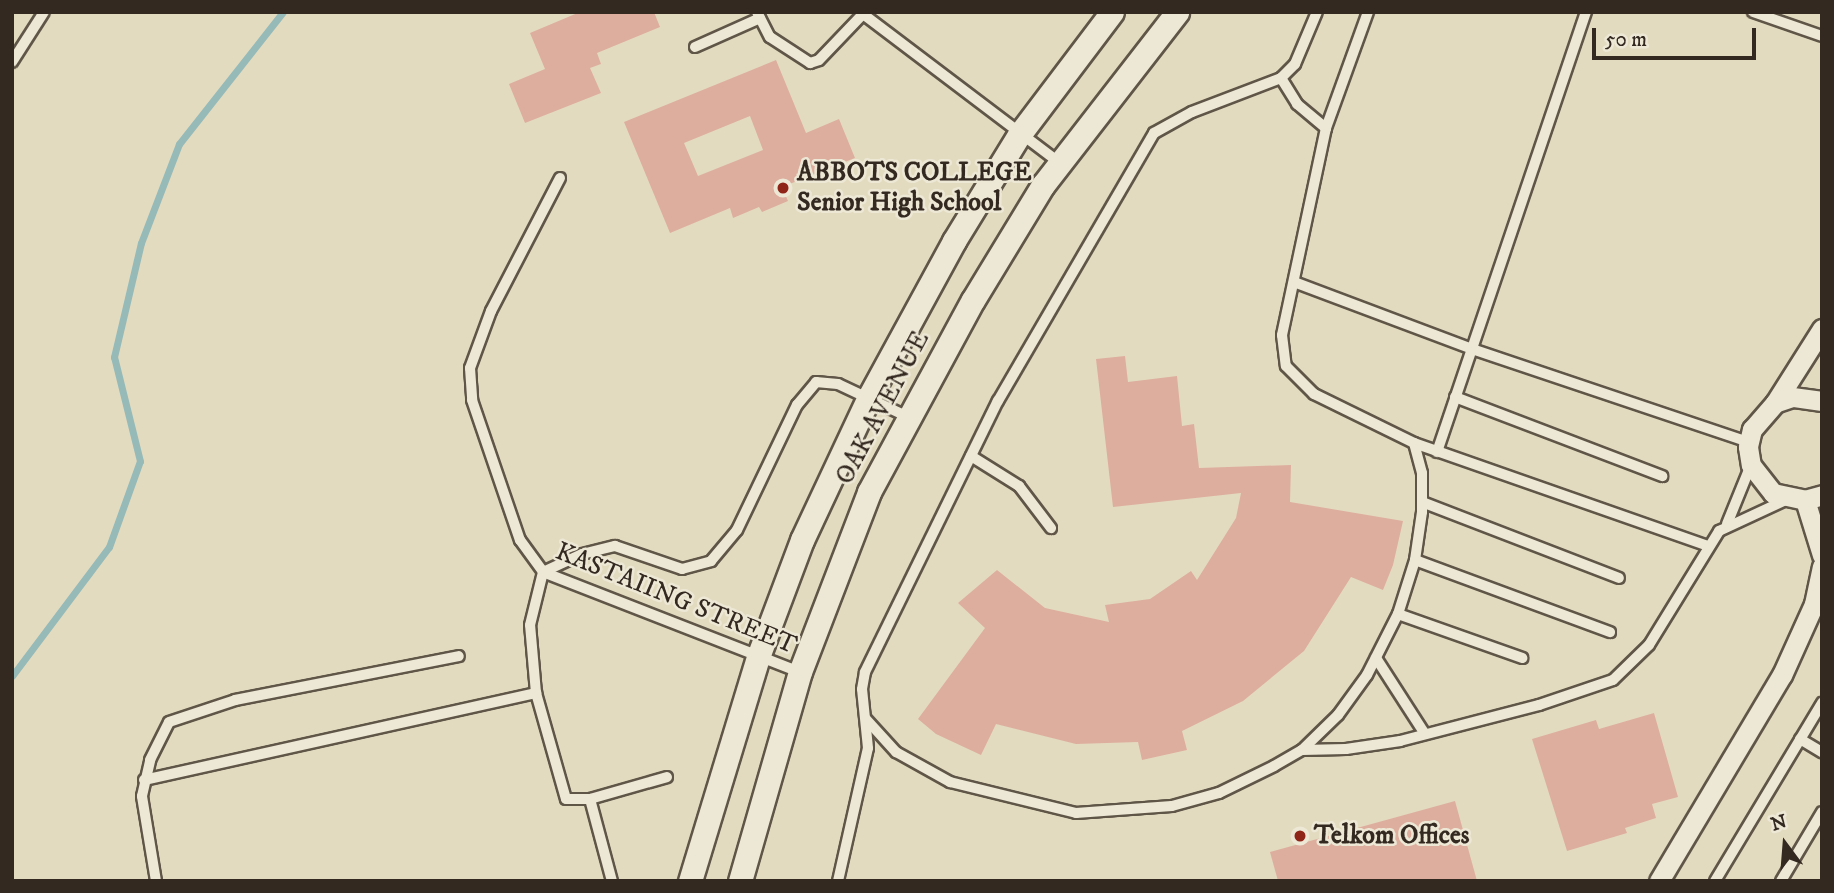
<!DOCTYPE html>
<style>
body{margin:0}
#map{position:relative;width:1834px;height:893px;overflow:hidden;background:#e3dbc0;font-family:"IM FELL DW Pica",serif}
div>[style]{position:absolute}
.stream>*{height:7px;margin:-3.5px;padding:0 3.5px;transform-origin:3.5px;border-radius:3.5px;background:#96bab8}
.building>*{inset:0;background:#ddae9e}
.roads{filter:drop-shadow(2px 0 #605648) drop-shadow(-2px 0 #605648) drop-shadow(0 2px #605648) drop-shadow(0 -2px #605648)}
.service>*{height:10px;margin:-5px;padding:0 5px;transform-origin:5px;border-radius:5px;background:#ede8d6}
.minor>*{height:19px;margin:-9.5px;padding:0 9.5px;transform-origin:9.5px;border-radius:9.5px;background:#ede8d6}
.tertiary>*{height:23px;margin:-11.5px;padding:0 11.5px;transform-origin:11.5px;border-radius:11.5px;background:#ede8d6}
.dots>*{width:19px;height:19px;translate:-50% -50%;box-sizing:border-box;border:4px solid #ede8d6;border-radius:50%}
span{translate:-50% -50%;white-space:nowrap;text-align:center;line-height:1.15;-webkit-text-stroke:5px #ede8d6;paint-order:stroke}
.poi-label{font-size:26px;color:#342920;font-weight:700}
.left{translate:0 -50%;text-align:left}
.street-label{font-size:26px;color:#342920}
.frame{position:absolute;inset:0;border:14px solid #342920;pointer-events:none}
.north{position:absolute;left:1750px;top:809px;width:70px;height:70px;-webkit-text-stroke:5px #ede8d6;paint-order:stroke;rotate:344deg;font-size:19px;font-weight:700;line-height:28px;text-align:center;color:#342920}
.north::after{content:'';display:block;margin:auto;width:24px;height:32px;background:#342920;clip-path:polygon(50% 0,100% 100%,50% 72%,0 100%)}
.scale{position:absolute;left:1592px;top:28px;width:164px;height:32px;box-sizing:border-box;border:4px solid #342920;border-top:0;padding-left:9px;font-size:21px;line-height:24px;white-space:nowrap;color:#342920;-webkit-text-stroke:5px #ede8d6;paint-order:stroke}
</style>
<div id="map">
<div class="stream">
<div style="left:12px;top:676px;width:161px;rotate:-53.1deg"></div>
<div style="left:109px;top:547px;width:91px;rotate:-70.2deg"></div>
<div style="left:140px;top:461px;width:107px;rotate:-104deg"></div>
<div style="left:114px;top:357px;width:117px;rotate:-76.7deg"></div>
<div style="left:141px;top:243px;width:106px;rotate:-69deg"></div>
<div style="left:179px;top:144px;width:168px;rotate:-51.8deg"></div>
</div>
<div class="building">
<div style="clip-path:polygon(580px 12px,654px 12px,660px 27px,597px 53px,601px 64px,590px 68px,601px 93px,525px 123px,509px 84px,545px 69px,530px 33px)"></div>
<div style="clip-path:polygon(evenodd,776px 60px,806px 133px,839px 119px,855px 158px,782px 187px,788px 201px,762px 212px,759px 207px,733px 218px,730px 208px,670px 233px,624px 122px,776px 60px,750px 116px,763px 150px,698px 176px,684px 143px,750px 116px)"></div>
<div style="clip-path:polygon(1125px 356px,1128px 382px,1177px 376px,1182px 426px,1194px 424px,1199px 468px,1291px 465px,1290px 502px,1403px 521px,1393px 565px,1383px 590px,1351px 577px,1304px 651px,1243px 701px,1182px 731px,1187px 750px,1142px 760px,1138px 742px,1076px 744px,996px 724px,981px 755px,936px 734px,918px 719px,985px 628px,958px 603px,997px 570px,1045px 608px,1109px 622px,1105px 605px,1150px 599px,1191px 571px,1197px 580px,1236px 518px,1241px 493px,1113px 507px,1096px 359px)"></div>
<div style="clip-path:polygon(1654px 713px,1678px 797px,1652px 804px,1656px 818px,1625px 828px,1627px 833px,1567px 851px,1532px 739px,1596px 720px,1599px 729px)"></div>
<div style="clip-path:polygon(1455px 801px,1477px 881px,1278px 881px,1270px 852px)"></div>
</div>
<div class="roads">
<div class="service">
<div style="left:757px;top:12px;width:28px;rotate:63deg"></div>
<div style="left:770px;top:37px;width:48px;rotate:33deg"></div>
<div style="left:810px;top:63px;width:9px;rotate:-18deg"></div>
<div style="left:819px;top:60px;width:64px;rotate:-46.3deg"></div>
<div style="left:863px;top:14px;width:246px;rotate:37.1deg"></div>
<div style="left:1368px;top:12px;width:123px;rotate:109.9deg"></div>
<div style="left:1326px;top:128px;width:212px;rotate:102deg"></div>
<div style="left:1282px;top:335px;width:31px;rotate:83deg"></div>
<div style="left:1286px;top:366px;width:40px;rotate:45deg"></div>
<div style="left:1314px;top:394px;width:111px;rotate:26.1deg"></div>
<div style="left:1414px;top:443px;width:309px;rotate:19.3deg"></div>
<div style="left:1753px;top:12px;width:73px;rotate:19.2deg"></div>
<div style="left:695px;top:47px;width:71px;rotate:-24deg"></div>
<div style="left:12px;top:62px;width:59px;rotate:-57.4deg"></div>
<div style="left:1281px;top:78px;width:31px;rotate:58deg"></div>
<div style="left:1297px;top:104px;width:38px;rotate:40deg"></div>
<div style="left:560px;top:178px;width:150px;rotate:117.4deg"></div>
<div style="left:491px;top:311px;width:61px;rotate:110.2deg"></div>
<div style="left:470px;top:368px;width:32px;rotate:86deg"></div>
<div style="left:472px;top:400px;width:148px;rotate:71.1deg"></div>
<div style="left:520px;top:540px;width:39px;rotate:54deg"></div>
<div style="left:543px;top:572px;width:276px;rotate:21.3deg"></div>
<div style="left:1294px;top:282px;width:190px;rotate:20.6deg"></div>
<div style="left:1472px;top:349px;width:292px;rotate:18.6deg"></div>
<div style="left:1455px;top:397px;width:222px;rotate:20.9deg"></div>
<div style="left:1437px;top:452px;width:465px;rotate:-71.3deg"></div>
<div style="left:971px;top:456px;width:57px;rotate:32deg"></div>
<div style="left:1019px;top:486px;width:53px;rotate:52.7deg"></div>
<div style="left:1422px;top:502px;width:211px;rotate:21.1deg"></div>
<div style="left:1727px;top:524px;width:64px;rotate:-67.9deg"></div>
<div style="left:1415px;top:560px;width:208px;rotate:20.3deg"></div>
<div style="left:1398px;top:614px;width:132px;rotate:19.5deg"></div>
<div style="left:1376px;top:658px;width:90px;rotate:57.2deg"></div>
<div style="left:536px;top:693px;width:68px;rotate:-95deg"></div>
<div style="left:530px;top:625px;width:55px;rotate:-76.2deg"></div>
<div style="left:543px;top:572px;width:43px;rotate:-24.8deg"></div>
<div style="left:582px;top:554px;width:34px;rotate:-14deg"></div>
<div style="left:615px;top:546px;width:71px;rotate:18.9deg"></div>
<div style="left:682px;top:569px;width:30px;rotate:-15deg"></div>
<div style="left:711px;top:561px;width:40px;rotate:-50deg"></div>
<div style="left:737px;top:530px;width:139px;rotate:-64.4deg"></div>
<div style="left:797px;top:405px;width:30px;rotate:-50deg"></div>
<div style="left:816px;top:382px;width:22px;rotate:5deg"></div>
<div style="left:838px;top:384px;width:77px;rotate:25.2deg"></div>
<div style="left:866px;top:719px;width:45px;rotate:47.7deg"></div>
<div style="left:896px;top:752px;width:62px;rotate:29.1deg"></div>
<div style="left:950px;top:782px;width:130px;rotate:13.8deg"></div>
<div style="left:1076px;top:813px;width:96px;rotate:-4.2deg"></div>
<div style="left:1172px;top:806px;width:49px;rotate:-15.5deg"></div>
<div style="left:1219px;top:793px;width:61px;rotate:-26.1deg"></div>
<div style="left:1274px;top:766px;width:32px;rotate:-30deg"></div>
<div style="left:1302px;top:750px;width:50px;rotate:-44.2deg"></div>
<div style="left:1338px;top:715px;width:49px;rotate:-54.1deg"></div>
<div style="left:1367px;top:675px;width:68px;rotate:-63.1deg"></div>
<div style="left:1398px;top:614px;width:57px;rotate:-72.5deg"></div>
<div style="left:1415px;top:560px;width:49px;rotate:-81.7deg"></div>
<div style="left:1422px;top:512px;width:39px;rotate:-90deg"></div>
<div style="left:1422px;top:473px;width:31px;rotate:-105deg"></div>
<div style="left:1800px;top:739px;width:26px;rotate:31deg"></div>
<div style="left:1302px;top:750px;width:44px;rotate:-1.3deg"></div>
<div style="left:1346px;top:749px;width:55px;rotate:-8.4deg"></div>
<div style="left:1400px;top:741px;width:144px;rotate:-14.5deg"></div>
<div style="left:1539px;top:705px;width:78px;rotate:-18.7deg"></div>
<div style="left:1613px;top:680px;width:50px;rotate:-44.2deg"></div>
<div style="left:1649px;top:645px;width:134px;rotate:-58.4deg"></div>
<div style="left:1719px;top:531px;width:76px;rotate:-24.9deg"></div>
<div style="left:144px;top:780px;width:402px;rotate:-12.5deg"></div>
<div style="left:536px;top:693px;width:110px;rotate:74.2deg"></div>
<div style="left:566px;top:799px;width:24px"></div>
<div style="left:590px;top:799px;width:80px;rotate:-15.9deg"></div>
<div style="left:590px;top:799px;width:85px;rotate:75deg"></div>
<div style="left:156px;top:881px;width:86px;rotate:-99.4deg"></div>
<div style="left:142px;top:796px;width:37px;rotate:-77deg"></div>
<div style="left:150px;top:760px;width:42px;rotate:-63.4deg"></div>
<div style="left:169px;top:722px;width:70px;rotate:-18.4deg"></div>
<div style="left:235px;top:700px;width:228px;rotate:-11.1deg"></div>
<div style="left:838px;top:881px;width:136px;rotate:-77.3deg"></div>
<div style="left:868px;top:748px;width:59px;rotate:-95.8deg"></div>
<div style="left:862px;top:689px;width:17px;rotate:-80deg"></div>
<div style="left:865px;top:672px;width:302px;rotate:-63.9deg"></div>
<div style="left:998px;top:401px;width:310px;rotate:-59.8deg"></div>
<div style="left:1154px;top:133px;width:43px;rotate:-28.9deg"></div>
<div style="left:1192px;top:112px;width:95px;rotate:-20.9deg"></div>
<div style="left:1281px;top:78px;width:20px;rotate:-45deg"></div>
<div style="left:1295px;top:64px;width:56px;rotate:-67.1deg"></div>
<div style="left:1715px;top:881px;width:208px;rotate:-59deg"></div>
<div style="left:1781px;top:881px;width:80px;rotate:-59.3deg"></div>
</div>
<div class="minor">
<div style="left:1822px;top:401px;width:30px;rotate:-172deg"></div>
<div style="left:1792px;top:397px;width:18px;rotate:161deg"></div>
<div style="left:1775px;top:403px;width:35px;rotate:131deg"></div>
<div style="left:1752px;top:429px;width:18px;rotate:103deg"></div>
<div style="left:1748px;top:447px;width:18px;rotate:81deg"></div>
<div style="left:1751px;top:465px;width:36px;rotate:52deg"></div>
<div style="left:1773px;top:493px;width:33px;rotate:12deg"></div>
<div style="left:1805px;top:500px;width:18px;rotate:-16deg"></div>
<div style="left:1775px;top:403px;width:88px;rotate:-57.6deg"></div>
<div style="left:1805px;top:500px;width:58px;rotate:72.8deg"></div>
<div style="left:1659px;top:881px;width:240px;rotate:-59.2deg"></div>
<div style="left:1782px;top:675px;width:78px;rotate:-65.7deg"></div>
<div style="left:1814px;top:604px;width:38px;rotate:-78deg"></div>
</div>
<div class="tertiary">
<div style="left:690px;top:881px;width:234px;rotate:-73.1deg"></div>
<div style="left:758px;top:657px;width:125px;rotate:-69.4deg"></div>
<div style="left:802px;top:540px;width:158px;rotate:-64.9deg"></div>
<div style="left:869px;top:397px;width:178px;rotate:-61.4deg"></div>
<div style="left:954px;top:241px;width:124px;rotate:-58.5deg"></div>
<div style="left:1019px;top:135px;width:154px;rotate:-52.9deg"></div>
<div style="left:740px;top:881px;width:217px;rotate:-74deg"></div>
<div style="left:800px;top:672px;width:193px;rotate:-69deg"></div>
<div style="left:869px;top:492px;width:218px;rotate:-61.6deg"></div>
<div style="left:973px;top:300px;width:135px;rotate:-58.7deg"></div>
<div style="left:1043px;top:185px;width:219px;rotate:-52.2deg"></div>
</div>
</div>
<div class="dots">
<div style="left:783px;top:188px;background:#8f2418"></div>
<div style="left:1300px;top:836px;background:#8f2418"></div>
</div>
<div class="poi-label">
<span class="left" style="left:797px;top:188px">ABBOTS COLLEGE<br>Senior High School</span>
<span class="left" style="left:1314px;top:836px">Telkom Offices</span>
</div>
<div class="street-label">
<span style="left:883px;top:408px;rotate:-62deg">OAK AVENUE</span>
<span style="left:676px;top:599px;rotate:22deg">KASTAIING STREET</span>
</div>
<div class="frame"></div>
<div class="north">N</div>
<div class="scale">50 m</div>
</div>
